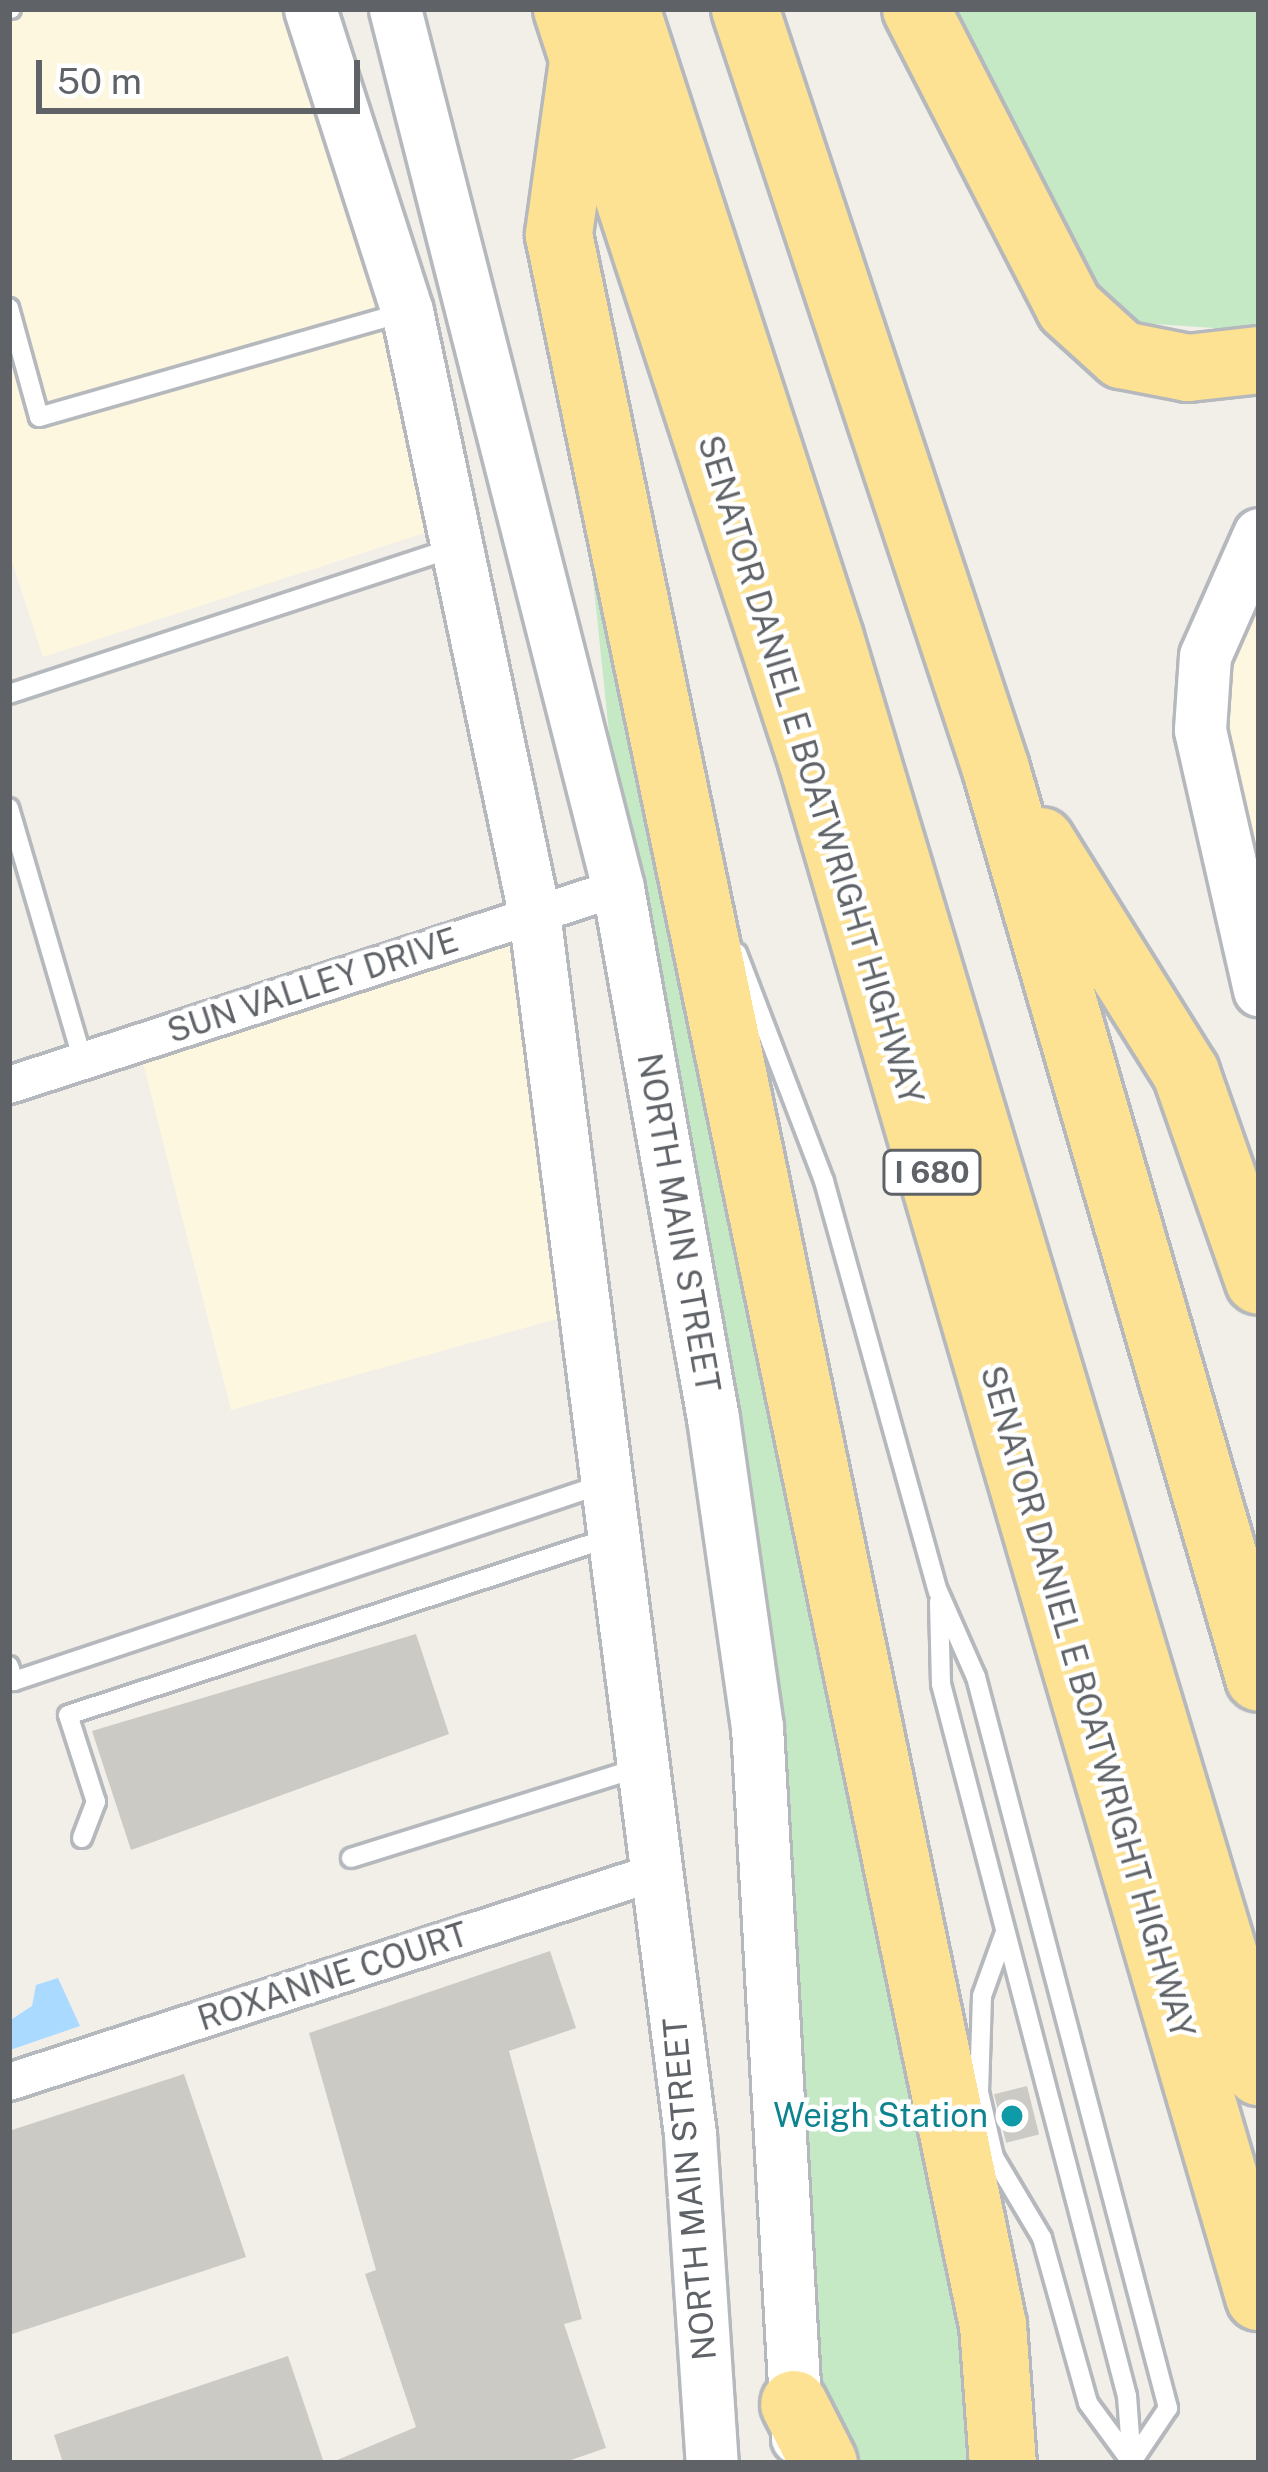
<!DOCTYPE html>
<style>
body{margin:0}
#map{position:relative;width:1268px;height:2472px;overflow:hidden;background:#f1efe8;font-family:"Public Sans",sans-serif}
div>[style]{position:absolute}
.commercial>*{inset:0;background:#fef7e0}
.green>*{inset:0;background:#c5e8c5}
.water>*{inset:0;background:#aadaff}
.building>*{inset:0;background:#cccac5;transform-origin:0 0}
.roads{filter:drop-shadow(3px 0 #b5b8bc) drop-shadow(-3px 0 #b5b8bc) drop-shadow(0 3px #b5b8bc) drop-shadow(0 -3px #b5b8bc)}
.lane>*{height:18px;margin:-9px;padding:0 9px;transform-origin:9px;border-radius:9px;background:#fff}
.street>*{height:36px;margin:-18px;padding:0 18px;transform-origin:18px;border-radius:18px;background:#fff}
.secondary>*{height:51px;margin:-25.5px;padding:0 25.5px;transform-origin:25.5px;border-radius:25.5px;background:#fff}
.highway>*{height:66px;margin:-33px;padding:0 33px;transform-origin:33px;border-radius:33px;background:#fde293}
.dots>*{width:33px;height:33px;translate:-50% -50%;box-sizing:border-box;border:6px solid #fff;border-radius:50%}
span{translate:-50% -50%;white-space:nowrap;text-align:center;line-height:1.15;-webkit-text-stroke:9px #fff;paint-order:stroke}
.shield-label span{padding:3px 9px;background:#fff;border:3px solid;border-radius:9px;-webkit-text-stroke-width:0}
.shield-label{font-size:30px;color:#5f6368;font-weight:700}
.street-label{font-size:33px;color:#5f6368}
.culture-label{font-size:33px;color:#0d838f}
.right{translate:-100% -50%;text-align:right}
.frame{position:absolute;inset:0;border:12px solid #5f6368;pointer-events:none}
.scale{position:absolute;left:36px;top:60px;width:324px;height:54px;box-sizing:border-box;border:6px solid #5f6368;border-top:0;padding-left:15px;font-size:36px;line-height:42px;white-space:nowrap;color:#5f6368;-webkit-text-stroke:9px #fff;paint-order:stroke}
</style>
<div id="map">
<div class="commercial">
<div style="clip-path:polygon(9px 9px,310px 9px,455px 523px,43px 657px,9px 552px)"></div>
<div style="clip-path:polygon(1259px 534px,1259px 990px,1209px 793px,1237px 572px)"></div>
<div style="clip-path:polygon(534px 913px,585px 1311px,231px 1410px,138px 1043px)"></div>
</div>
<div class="green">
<div style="clip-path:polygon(945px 9px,1259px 9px,1259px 331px,1139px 323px,1088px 280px)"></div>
<div style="clip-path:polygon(593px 579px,675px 809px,993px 2325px,972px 2463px,824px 2463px,757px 1727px,625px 886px)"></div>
</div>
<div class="water">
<div style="clip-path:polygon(58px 1978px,80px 2026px,10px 2050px,9px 2021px,32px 2006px,36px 1985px)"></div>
</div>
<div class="building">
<div style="clip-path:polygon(416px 1634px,449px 1734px,131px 1850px,92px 1731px)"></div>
<div style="clip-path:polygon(550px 1951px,576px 2028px,509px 2051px,582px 2319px,564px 2324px,606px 2448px,562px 2463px,330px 2463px,416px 2427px,365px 2274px,376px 2270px,309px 2033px)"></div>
<div style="clip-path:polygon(184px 2074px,246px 2257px,9px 2335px,9px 2131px)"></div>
<div style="left:1027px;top:2086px;width:50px;height:34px;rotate:76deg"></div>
<div style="clip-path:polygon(288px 2356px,324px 2463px,63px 2463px,54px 2435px)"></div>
</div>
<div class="roads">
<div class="lane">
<div style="left:9px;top:9px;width:2px"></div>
<div style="left:9px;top:308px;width:113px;rotate:74.6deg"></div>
<div style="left:39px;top:417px;width:380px;rotate:-16deg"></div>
<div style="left:9px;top:694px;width:470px;rotate:-18.2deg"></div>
<div style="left:9px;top:808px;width:264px;rotate:73.7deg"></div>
<div style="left:737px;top:953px;width:244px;rotate:69.1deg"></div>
<div style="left:824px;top:1181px;width:426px;rotate:74.5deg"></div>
<div style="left:938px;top:1591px;width:94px;rotate:66.2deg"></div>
<div style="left:976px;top:1677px;width:756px;rotate:75.28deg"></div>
<div style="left:1168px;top:2408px;width:66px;rotate:123.9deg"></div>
<div style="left:939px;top:1602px;width:82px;rotate:88.6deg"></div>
<div style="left:941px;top:1684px;width:736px;rotate:75.36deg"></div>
<div style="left:1127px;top:2396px;width:66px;rotate:85.7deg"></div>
<div style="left:9px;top:1666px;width:16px;rotate:72deg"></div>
<div style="left:14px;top:1681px;width:621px;rotate:-18.49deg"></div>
<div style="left:82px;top:1838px;width:39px;rotate:-69deg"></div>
<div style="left:96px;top:1802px;width:91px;rotate:-107.8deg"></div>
<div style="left:68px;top:1715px;width:569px;rotate:-18.12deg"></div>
<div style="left:351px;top:1858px;width:302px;rotate:-17.4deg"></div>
<div style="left:1005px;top:1932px;width:68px;rotate:109.8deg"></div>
<div style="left:982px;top:1996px;width:96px;rotate:91.8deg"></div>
<div style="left:979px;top:2092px;width:67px;rotate:77deg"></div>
<div style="left:994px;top:2157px;width:94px;rotate:59.3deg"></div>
<div style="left:1042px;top:2238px;width:171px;rotate:74.4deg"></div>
<div style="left:1088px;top:2403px;width:74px;rotate:53.7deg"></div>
</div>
<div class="street">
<div style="left:9px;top:1085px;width:640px;rotate:-17.93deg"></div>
<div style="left:9px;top:2082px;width:681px;rotate:-17.96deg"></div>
</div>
<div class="secondary">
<div style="left:310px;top:9px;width:317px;rotate:72.2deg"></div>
<div style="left:407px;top:311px;width:615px;rotate:78.09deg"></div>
<div style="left:534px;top:913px;width:1232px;rotate:82.72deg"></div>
<div style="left:690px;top:2135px;width:329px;rotate:86.2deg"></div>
<div style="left:395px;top:9px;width:907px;rotate:75.76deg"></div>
<div style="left:618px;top:888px;width:538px;rotate:79.84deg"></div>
<div style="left:713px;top:1418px;width:312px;rotate:81.9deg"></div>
<div style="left:757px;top:1727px;width:712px;rotate:86.78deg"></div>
<div style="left:1259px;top:534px;width:133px;rotate:113.9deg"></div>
<div style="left:1205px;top:656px;width:74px;rotate:93.9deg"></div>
<div style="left:1200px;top:730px;width:267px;rotate:77.2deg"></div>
</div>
<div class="highway">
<div style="left:567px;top:9px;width:791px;rotate:71.95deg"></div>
<div style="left:812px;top:761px;width:1600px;rotate:73.77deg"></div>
<div style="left:626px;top:9px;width:661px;rotate:72.03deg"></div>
<div style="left:830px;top:638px;width:1497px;rotate:73.34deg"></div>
<div style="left:745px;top:9px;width:800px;rotate:71.72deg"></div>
<div style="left:996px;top:769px;width:946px;rotate:73.86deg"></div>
<div style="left:916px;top:9px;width:335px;rotate:62.8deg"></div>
<div style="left:1069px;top:307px;width:72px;rotate:42.2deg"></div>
<div style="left:1122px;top:355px;width:67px;rotate:11.1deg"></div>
<div style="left:1188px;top:368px;width:71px;rotate:-6.4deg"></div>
<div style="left:584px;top:54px;width:183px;rotate:97.9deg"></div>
<div style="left:559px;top:235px;width:2135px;rotate:78.27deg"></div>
<div style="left:993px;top:2325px;width:138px;rotate:85.9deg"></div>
<div style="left:1041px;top:841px;width:274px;rotate:58deg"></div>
<div style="left:1186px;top:1073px;width:220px;rotate:70.7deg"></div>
<div style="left:794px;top:2404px;width:66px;rotate:63deg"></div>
</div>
</div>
<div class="dots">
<div style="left:1012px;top:2116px;background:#0f9aa8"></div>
</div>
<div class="shield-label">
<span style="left:932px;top:1172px">I 680</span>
</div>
<div class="street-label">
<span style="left:810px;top:770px;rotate:73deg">SENATOR DANIEL E BOATWRIGHT HIGHWAY</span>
<span style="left:313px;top:986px;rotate:-18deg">SUN VALLEY DRIVE</span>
<span style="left:678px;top:1223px;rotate:80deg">NORTH MAIN STREET</span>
<span style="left:1087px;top:1702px;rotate:74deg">SENATOR DANIEL E BOATWRIGHT HIGHWAY</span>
<span style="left:333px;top:1977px;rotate:-18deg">ROXANNE COURT</span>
<span style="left:690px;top:2189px;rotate:-95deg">NORTH MAIN STREET</span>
</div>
<div class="culture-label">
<span class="right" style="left:988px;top:2116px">Weigh Station</span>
</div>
<div class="frame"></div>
<div class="scale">50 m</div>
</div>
